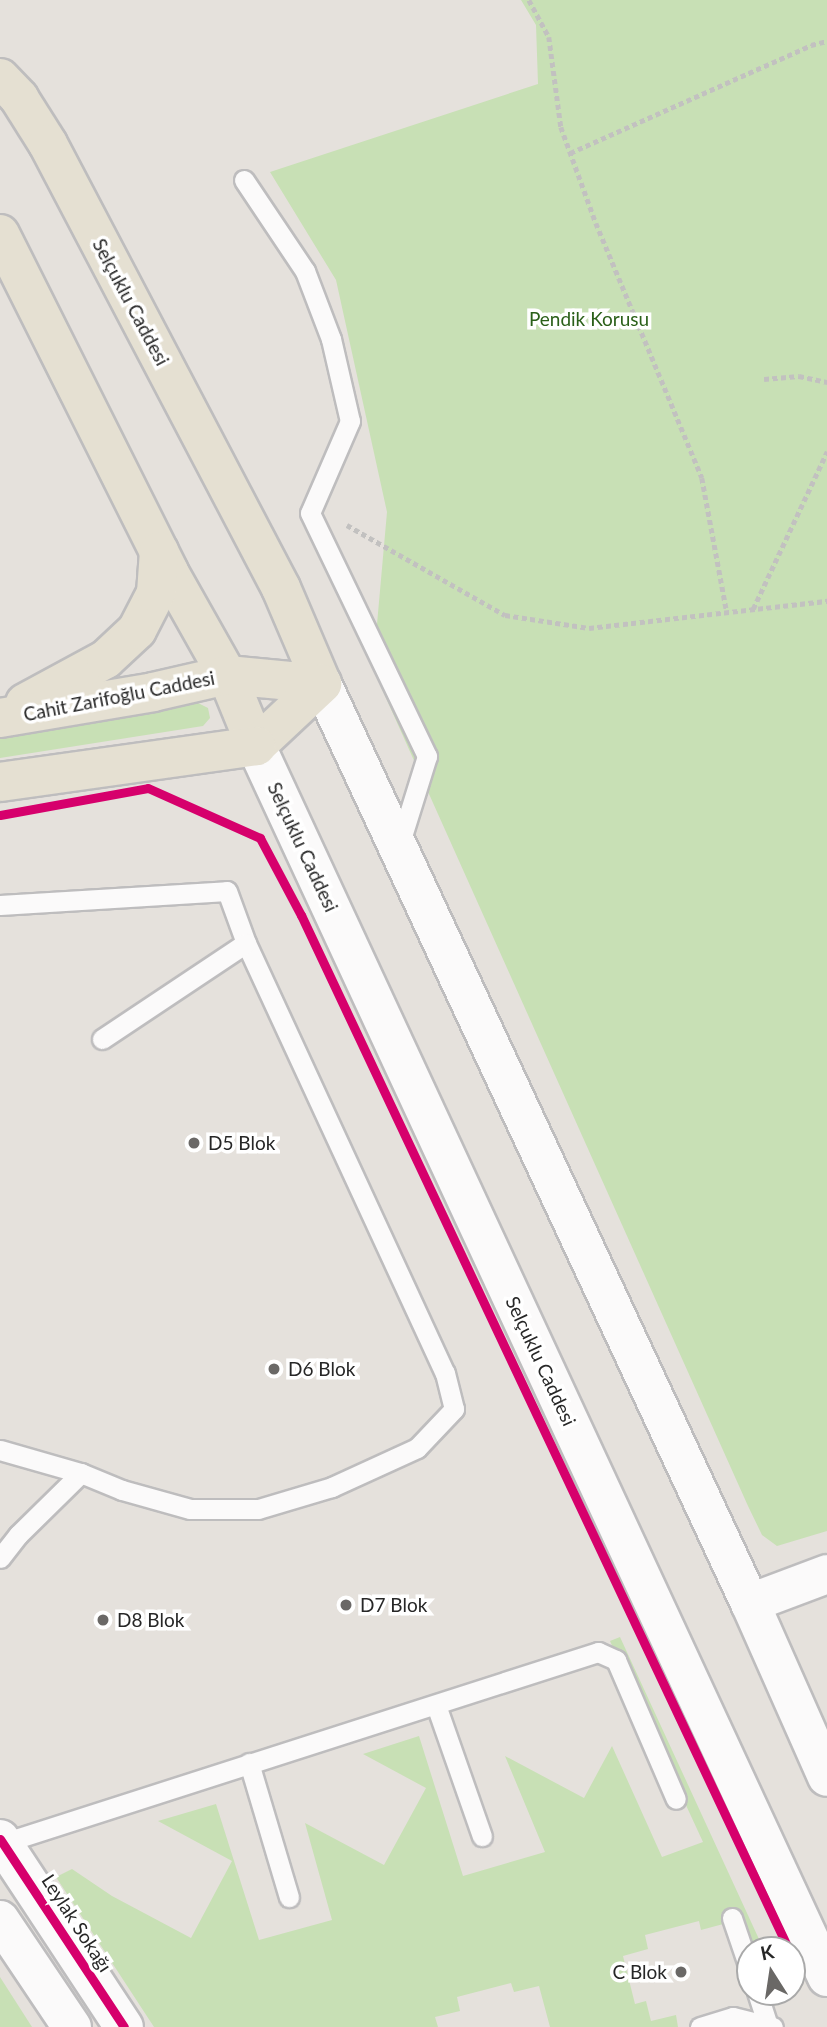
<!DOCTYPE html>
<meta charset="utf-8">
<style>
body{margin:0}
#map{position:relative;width:827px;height:2027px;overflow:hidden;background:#e5e1dc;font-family:Lato,sans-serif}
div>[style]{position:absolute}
.green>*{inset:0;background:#c8e0b5}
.path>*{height:4.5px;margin-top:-2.25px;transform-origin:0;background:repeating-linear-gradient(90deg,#c2c1c0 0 5px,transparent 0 8.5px)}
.roads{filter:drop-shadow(2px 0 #bebdbe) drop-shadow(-2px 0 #bebdbe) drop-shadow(0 2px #bebdbe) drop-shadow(0 -2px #bebdbe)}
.service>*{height:19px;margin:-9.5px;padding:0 9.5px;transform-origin:9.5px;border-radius:9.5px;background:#fbfafa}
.minor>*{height:38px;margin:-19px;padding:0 19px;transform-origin:19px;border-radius:19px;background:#fbfafa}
.tertiary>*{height:38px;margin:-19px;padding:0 19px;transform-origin:19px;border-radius:19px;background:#fbfafa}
.secondary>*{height:38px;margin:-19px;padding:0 19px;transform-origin:19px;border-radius:19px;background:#fbfafa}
.primary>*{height:38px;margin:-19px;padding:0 19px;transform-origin:19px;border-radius:19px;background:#e5e0d2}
.cycleway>*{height:9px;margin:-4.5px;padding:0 4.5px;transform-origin:4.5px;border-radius:4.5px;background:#d6006c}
.dots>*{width:19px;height:19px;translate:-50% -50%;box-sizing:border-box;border:4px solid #fff;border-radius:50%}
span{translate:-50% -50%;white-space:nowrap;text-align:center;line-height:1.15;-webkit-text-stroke:7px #fff;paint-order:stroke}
.street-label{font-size:19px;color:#272727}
.park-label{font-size:19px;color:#2b601a}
.poi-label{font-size:19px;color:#272727}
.left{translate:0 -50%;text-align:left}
.right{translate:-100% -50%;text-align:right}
.north{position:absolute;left:736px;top:1936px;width:70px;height:70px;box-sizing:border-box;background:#fff;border:2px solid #a9a9a9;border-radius:50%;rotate:348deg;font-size:19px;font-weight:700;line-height:28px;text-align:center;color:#272727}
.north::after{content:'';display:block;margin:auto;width:24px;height:32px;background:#6a6866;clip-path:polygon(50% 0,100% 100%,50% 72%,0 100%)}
</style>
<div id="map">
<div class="green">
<div style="clip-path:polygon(521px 0,827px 0,827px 1531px,777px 1546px,762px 1535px,748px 1506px,373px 669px,387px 512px,336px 280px,270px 172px,538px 84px,536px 25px)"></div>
<div style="clip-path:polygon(194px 701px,208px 708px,210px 718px,203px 726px,0 758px,0 730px)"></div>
<div style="clip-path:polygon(620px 1637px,764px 1950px,751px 1950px,727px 1923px,701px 1930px,699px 1921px,645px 1935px,648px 1949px,623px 1956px,635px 2004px,646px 2001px,651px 2021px,676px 2015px,678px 2027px,550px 2027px,539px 1986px,514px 1992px,511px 1983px,457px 1997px,460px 2011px,435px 2017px,438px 2027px,154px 2027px,56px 1877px,72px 1869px,112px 1896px,191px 1938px,232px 1861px,158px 1821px,216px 1804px,259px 1940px,332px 1920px,305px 1823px,384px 1865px,426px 1788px,363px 1754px,419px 1736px,463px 1876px,545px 1852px,505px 1756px,584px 1798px,612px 1746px,662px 1857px,703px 1842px,610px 1641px)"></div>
<div style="clip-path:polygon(0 1977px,32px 2027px,0 2027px)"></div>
</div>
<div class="path">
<div style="left:529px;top:0;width:42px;rotate:61.6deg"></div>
<div style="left:549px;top:37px;width:91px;rotate:82.4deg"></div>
<div style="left:561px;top:127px;width:102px;rotate:70deg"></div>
<div style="left:596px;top:223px;width:276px;rotate:67.4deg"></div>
<div style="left:702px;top:478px;width:137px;rotate:79.5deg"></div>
<div style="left:570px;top:153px;width:264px;rotate:-24.1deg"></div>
<div style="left:811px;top:45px;width:16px;rotate:-14deg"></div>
<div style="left:764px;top:379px;width:35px;rotate:-5deg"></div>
<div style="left:799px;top:376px;width:29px;rotate:12deg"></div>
<div style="left:347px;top:525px;width:182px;rotate:29.7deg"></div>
<div style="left:505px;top:615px;width:85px;rotate:8.8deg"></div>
<div style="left:589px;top:628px;width:240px;rotate:-6.5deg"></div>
<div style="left:753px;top:609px;width:174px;rotate:-64.8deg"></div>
</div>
<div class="roads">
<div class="service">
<div style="left:244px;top:180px;width:110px;rotate:56.2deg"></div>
<div style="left:305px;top:271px;width:73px;rotate:69.1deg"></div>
<div style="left:331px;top:339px;width:84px;rotate:77deg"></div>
<div style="left:350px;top:421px;width:100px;rotate:113.5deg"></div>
<div style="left:310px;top:513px;width:270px;rotate:64.3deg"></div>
<div style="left:427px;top:756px;width:94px;rotate:107.3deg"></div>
<div style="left:0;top:905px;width:227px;rotate:-3.5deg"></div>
<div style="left:227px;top:891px;width:55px;rotate:69.9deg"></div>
<div style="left:246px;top:943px;width:474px;rotate:65.2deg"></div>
<div style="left:445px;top:1373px;width:37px;rotate:76deg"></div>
<div style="left:454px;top:1409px;width:54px;rotate:133.5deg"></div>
<div style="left:417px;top:1448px;width:94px;rotate:155.4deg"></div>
<div style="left:332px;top:1487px;width:77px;rotate:163.4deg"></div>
<div style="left:258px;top:1509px;width:68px;rotate:180deg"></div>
<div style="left:190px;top:1509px;width:71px;rotate:-164.4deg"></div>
<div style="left:122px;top:1490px;width:44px;rotate:-157.5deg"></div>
<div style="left:81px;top:1473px;width:88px;rotate:135.5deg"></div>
<div style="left:18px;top:1535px;width:29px;rotate:128deg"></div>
<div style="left:102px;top:1039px;width:173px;rotate:-33.7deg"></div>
<div style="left:0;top:1450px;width:84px;rotate:15.9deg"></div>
<div style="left:436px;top:1705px;width:139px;rotate:70.7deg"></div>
<div style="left:249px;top:1763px;width:140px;rotate:73.4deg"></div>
<div style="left:3px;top:1843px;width:625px;rotate:-17.8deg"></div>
<div style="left:598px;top:1652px;width:20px;rotate:24deg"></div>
<div style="left:616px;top:1660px;width:151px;rotate:66.7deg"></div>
<div style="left:732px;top:1918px;width:56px;rotate:71.2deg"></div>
<div style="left:757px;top:1992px;width:35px;rotate:72deg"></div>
<div style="left:700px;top:2027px;width:34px;rotate:-17deg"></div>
<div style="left:733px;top:2017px;width:41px;rotate:14deg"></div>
</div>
<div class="minor">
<div style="left:750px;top:1603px;width:82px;rotate:-20.6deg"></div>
</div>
<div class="tertiary">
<div style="left:0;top:1839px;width:225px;rotate:56.6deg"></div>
<div style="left:0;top:1920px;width:129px;rotate:56.1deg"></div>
</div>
<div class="secondary">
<div style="left:322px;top:684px;width:1014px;rotate:65.03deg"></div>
<div style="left:750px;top:1603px;width:190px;rotate:66.1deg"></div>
<div style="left:256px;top:746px;width:1357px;rotate:65.12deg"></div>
</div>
<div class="primary">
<div style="left:0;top:78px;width:28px;rotate:46deg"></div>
<div style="left:19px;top:98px;width:54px;rotate:57.8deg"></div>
<div style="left:48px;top:144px;width:501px;rotate:62.31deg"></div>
<div style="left:281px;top:588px;width:104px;rotate:66.9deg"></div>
<div style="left:0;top:234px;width:378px;rotate:63.4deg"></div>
<div style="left:169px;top:572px;width:118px;rotate:60.6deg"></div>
<div style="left:227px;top:675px;width:77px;rotate:67.8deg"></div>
<div style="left:25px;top:703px;width:92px;rotate:-28.5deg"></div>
<div style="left:106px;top:659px;width:42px;rotate:-43.1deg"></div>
<div style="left:137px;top:630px;width:42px;rotate:-62.8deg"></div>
<div style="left:156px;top:593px;width:42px;rotate:-85.9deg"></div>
<div style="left:0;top:718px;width:155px;rotate:-9.6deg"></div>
<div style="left:153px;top:692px;width:76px;rotate:-12.9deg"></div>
<div style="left:227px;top:675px;width:95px;rotate:5.4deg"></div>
<div style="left:256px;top:746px;width:91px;rotate:-43.2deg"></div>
<div style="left:0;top:782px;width:259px;rotate:-8deg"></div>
</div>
</div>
<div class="cycleway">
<div style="left:0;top:815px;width:150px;rotate:-10.3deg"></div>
<div style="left:148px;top:788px;width:123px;rotate:24.1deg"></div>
<div style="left:260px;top:838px;width:87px;rotate:62deg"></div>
<div style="left:301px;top:915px;width:1144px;rotate:64.76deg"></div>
<div style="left:0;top:1839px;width:225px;rotate:56.6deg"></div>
</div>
<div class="dots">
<div style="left:194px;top:1143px;background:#6a6866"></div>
<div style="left:274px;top:1369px;background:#6a6866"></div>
<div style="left:346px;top:1605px;background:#6a6866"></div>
<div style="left:103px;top:1620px;background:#6a6866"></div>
<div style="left:681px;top:1972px;background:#6a6866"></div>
</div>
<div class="street-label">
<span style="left:131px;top:302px;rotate:62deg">Selçuklu Caddesi</span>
<span style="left:119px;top:696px;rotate:-11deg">Cahit Zarifoğlu Caddesi</span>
<span style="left:303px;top:847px;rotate:65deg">Selçuklu Caddesi</span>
<span style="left:541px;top:1361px;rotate:65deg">Selçuklu Caddesi</span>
<span style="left:77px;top:1923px;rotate:57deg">Leylak Sokağı</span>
</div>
<div class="park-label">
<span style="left:589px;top:319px">Pendik Korusu</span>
</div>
<div class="poi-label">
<span class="left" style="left:208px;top:1143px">D5 Blok</span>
<span class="left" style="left:288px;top:1369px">D6 Blok</span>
<span class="left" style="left:360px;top:1605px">D7 Blok</span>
<span class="left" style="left:117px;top:1620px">D8 Blok</span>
<span class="right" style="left:667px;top:1972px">C Blok</span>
</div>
<div class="north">K</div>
</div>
